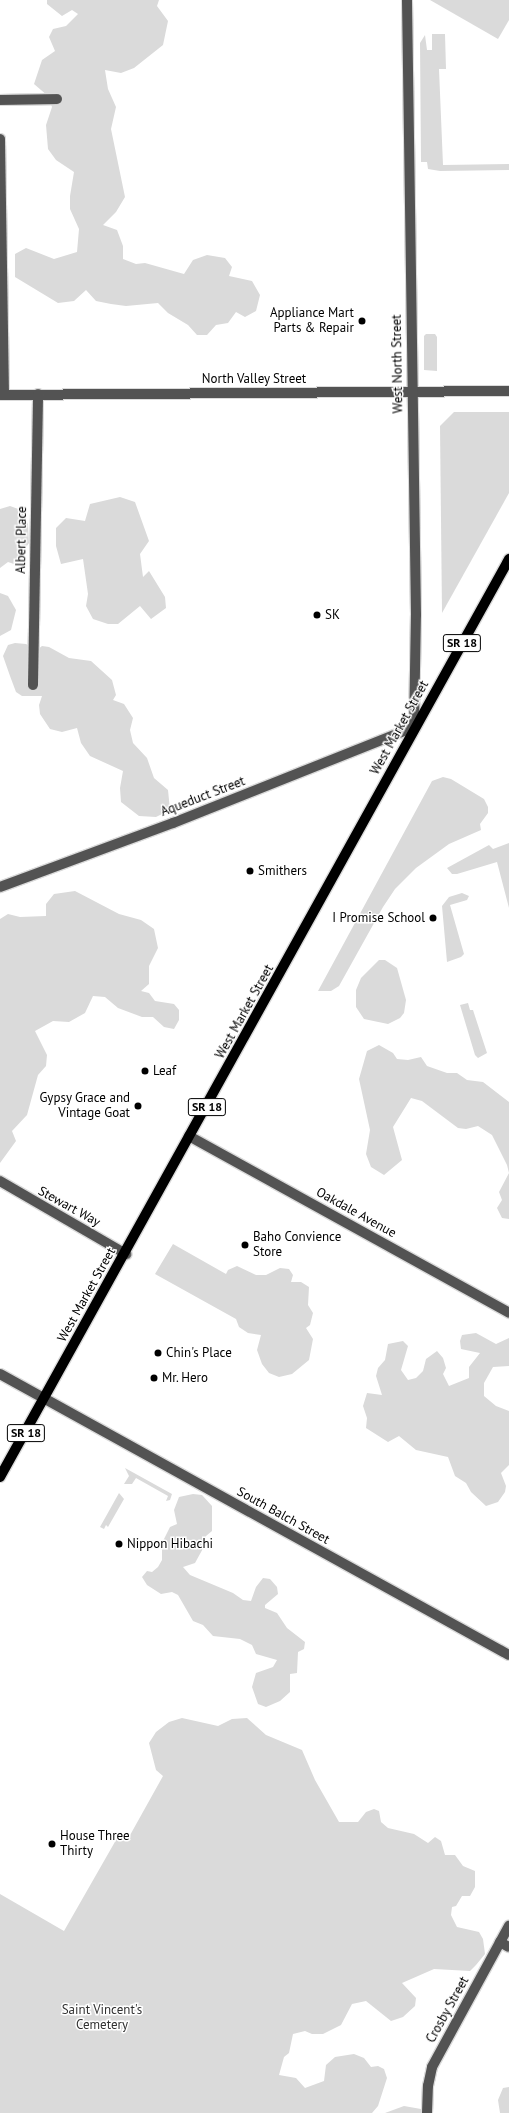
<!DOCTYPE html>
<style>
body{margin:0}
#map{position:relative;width:509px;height:2113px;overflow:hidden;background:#fff;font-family:"PT Sans",sans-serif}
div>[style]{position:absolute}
.green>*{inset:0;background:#dadada}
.roads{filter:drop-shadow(1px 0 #dbdbdb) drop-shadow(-1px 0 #dbdbdb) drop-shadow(0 1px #dbdbdb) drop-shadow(0 -1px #dbdbdb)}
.minor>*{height:10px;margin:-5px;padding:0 5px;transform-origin:5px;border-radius:5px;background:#535353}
.major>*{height:10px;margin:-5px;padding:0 5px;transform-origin:5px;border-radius:5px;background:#000}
.dots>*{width:11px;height:11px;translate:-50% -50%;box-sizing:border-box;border:2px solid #fff;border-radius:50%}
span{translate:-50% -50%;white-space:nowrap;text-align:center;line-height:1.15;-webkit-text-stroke:3px #fff;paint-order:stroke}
.shield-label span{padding:1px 3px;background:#fff;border:1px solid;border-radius:3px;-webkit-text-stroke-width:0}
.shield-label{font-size:12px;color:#000;font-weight:700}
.poi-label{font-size:13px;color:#000}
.right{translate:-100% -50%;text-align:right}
.left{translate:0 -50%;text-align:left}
.street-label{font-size:13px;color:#000}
.park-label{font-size:13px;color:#313131}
</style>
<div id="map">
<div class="green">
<div style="clip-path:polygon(47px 0,159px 0,157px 6px,168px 21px,163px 45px,134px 68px,121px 73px,105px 70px,108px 89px,116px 107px,111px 129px,125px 197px,116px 212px,103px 225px,117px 230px,123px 246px,123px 259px,136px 264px,145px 263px,184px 274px,193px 260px,207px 255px,225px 258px,232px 267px,229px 276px,252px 281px,260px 295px,256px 311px,245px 317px,236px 312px,228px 323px,216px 325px,207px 335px,197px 335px,188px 325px,168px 313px,158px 303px,126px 306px,111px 304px,96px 301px,86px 290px,74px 301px,58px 303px,15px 277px,15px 254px,26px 248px,54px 259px,77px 252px,79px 229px,70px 209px,70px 196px,74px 172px,56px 160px,48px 149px,46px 125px,52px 107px,48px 96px,34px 84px,42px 60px,55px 51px,49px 37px,53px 29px,66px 26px,78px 14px,72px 10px,62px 16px,47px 4px)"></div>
<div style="clip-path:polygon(430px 0,509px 0,509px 20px,498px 39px)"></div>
<div style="clip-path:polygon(432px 34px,445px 34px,446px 69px,439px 69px,443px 165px,509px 164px,509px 170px,440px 171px,428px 169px,427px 162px,421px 162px,420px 43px,425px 35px,427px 50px,432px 50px)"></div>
<div style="clip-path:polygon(426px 334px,435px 334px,437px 337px,437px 371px,424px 370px,424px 336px)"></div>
<div style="clip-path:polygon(454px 412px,509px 412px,509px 493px,442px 613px,440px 426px)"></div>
<div style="clip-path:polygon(120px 497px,135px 502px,149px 541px,140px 554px,143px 577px,149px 571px,165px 597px,166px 608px,151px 619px,140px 606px,118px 624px,108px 624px,93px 619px,86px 606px,88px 594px,83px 559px,61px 564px,56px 546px,56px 528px,66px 518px,85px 521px,90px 504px)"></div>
<div style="clip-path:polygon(10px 506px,21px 510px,28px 524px,29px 543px,14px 564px,8px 562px,0 568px,0 509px)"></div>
<div style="clip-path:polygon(0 593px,8px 596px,16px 610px,11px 630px,0 636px)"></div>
<div style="clip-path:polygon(15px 643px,26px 644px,37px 650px,42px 646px,49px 647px,69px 658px,91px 661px,112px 680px,116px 695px,113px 700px,124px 704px,133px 718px,130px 730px,133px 743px,147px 758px,154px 778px,168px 790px,170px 810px,156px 817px,139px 816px,121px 802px,120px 788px,123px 771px,90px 756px,81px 743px,77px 728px,62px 732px,50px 729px,40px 714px,39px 705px,42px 696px,22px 696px,16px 692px,10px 676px,3px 656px,8px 645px)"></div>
<div style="clip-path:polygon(443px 777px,451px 779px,484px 799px,488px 807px,488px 813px,480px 824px,481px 830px,449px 844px,416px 868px,395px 889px,383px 907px,339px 986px,331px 991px,318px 991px,432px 781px)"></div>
<div style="clip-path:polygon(509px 843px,509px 908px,497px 862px,457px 874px,452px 874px,447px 868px,489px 845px,493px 849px)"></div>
<div style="clip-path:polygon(75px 891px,119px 914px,141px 920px,154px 929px,158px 948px,149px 966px,149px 984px,141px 991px,149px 993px,155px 1001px,174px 1004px,179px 1010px,179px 1020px,174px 1029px,164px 1027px,153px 1017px,142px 1017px,118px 1008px,105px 997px,93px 996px,85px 1013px,69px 1022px,53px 1021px,35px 1031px,47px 1055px,46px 1066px,38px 1075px,27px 1115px,12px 1131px,16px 1141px,0 1163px,0 919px,8px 914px,20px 917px,46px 916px,46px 904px,54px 894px)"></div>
<div style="clip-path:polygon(462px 893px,469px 896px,467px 900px,450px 905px,464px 954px,461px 957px,447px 962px,442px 906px,449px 897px)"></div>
<div style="clip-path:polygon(379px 960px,385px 960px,397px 968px,406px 1000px,404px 1013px,400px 1018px,388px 1024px,364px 1019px,356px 1007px,356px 990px,361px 978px)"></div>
<div style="clip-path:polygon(468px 1003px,470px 1010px,473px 1010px,487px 1053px,478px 1058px,475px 1055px,460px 1005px)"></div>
<div style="clip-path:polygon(379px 1045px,393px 1053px,397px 1059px,408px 1060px,421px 1057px,427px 1066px,447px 1073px,457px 1073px,467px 1080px,483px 1082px,509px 1102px,509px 1219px,502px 1218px,497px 1208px,502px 1200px,499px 1192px,509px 1173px,507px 1165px,492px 1135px,478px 1126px,466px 1129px,458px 1128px,422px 1101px,411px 1098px,393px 1127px,402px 1160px,384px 1175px,371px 1167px,366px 1154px,370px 1130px,359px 1079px,367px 1051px)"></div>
<div style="clip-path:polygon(173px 1244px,226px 1274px,228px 1270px,237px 1266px,256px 1275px,266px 1275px,280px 1268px,289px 1269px,293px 1275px,291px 1282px,301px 1282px,309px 1287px,308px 1305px,313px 1313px,310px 1325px,306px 1328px,313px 1339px,309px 1360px,292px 1374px,279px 1377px,269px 1373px,262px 1364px,257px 1350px,261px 1335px,248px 1333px,239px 1327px,236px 1319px,155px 1274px)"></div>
<div style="clip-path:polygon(476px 1333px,496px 1344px,509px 1338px,509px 1366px,493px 1367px,484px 1383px,484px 1396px,496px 1406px,509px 1411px,509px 1465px,501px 1473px,506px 1486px,505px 1492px,498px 1502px,486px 1506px,471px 1492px,466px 1483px,455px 1476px,448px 1457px,416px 1450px,399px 1436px,388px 1442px,366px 1428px,367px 1418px,363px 1406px,367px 1393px,382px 1395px,376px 1376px,378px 1368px,385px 1360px,388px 1344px,403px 1341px,408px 1346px,401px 1370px,408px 1380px,416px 1378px,423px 1371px,426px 1359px,437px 1351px,443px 1358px,446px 1368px,443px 1374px,449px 1386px,469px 1378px,469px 1367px,480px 1353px,461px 1349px,460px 1341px,462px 1335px)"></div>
<div style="clip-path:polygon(125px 1468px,172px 1494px,170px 1500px,166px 1501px,168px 1496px,136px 1478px,132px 1484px,124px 1484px,129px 1476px)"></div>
<div style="clip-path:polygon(119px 1493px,124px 1499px,108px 1527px,106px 1525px,104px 1529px,100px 1527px)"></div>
<div style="clip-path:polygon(193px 1494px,202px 1495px,212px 1506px,212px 1531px,206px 1536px,206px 1543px,195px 1563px,183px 1567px,190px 1575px,233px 1593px,243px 1600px,251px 1601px,256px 1587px,263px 1578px,270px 1579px,277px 1587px,278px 1594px,265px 1605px,265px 1608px,277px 1613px,287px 1628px,305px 1642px,304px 1649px,298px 1652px,297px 1673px,290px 1674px,290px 1692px,280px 1701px,266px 1707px,258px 1704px,252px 1687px,256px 1673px,273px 1667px,277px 1660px,256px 1654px,252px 1645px,240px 1639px,213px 1636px,203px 1625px,193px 1621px,178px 1595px,172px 1592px,161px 1594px,147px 1585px,142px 1577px,147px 1571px,152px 1572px,158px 1567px,162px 1560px,162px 1543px,170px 1527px,177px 1524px,174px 1510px,179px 1497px)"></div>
<div style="clip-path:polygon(182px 1718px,218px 1726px,232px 1719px,247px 1718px,266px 1735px,302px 1750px,315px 1780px,339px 1822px,358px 1822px,366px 1812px,374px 1809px,379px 1811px,381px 1822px,388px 1828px,414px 1834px,428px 1843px,435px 1837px,441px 1841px,445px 1855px,455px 1855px,463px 1866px,475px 1871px,475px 1887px,470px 1896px,462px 1896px,456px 1906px,452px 1907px,451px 1915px,457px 1927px,479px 1932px,483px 1939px,485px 1954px,476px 1965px,470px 1971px,434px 1969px,402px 1983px,416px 1998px,415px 2006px,403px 2017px,391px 2021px,366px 2001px,352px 2004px,341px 2025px,323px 2034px,312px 2034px,305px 2031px,293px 2034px,289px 2053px,284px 2057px,279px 2075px,296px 2078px,305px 2088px,324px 2081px,326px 2065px,335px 2057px,354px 2054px,364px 2058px,371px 2067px,378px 2066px,384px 2069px,387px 2078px,378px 2106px,372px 2113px,0 2113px,0 1894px,64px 1931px,120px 1833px,129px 1837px,163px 1776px,156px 1770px,149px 1743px,156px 1732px,169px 1722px)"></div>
<div style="clip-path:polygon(509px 2087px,509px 2113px,500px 2113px,498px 2100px,503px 2088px)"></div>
<div style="clip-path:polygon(404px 2106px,421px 2109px,427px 2113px,385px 2113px)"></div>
</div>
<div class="roads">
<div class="minor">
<div style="left:0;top:100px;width:57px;rotate:-1deg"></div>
<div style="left:0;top:139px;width:256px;rotate:89.1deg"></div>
<div style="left:0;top:395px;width:509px;rotate:-0.45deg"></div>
<div style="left:33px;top:685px;width:291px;rotate:-89deg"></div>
<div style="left:0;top:887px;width:184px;rotate:-20.3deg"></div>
<div style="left:173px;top:823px;width:259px;rotate:-21.7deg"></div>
<div style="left:414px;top:727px;width:112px;rotate:-89deg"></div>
<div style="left:416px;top:615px;width:615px;rotate:-90.84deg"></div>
<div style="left:189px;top:1136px;width:366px;rotate:28.9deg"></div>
<div style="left:0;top:1181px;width:146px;rotate:30.1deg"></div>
<div style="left:0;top:1374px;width:581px;rotate:28.9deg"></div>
<div style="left:500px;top:1942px;width:10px;rotate:29deg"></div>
<div style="left:427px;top:2113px;width:27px;rotate:-88deg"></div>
<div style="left:428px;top:2086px;width:19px;rotate:-78deg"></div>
<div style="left:432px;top:2067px;width:161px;rotate:-61.4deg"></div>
</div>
<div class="major">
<div style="left:0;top:1477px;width:1050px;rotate:-60.99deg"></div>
</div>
</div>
<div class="dots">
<div style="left:362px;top:321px;background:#000"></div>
<div style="left:317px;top:615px;background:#000"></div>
<div style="left:250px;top:871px;background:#000"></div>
<div style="left:433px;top:918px;background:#000"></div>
<div style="left:145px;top:1071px;background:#000"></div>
<div style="left:138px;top:1106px;background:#000"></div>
<div style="left:245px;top:1245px;background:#000"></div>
<div style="left:158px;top:1353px;background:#000"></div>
<div style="left:154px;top:1378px;background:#000"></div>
<div style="left:119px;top:1544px;background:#000"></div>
<div style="left:52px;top:1844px;background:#000"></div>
</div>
<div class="shield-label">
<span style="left:462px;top:643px">SR 18</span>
<span style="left:207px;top:1107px">SR 18</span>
<span style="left:26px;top:1433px">SR 18</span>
</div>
<div class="poi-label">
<span class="right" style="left:354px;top:321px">Appliance Mart<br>Parts &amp; Repair</span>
<span class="left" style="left:325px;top:615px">SK</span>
<span class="left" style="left:258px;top:871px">Smithers</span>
<span class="right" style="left:425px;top:918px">I Promise School</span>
<span class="left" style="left:153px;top:1071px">Leaf</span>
<span class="right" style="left:130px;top:1106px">Gypsy Grace and<br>Vintage Goat</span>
<span class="left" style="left:253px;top:1245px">Baho Convience<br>Store</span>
<span class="left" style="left:166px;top:1353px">Chin's Place</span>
<span class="left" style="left:162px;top:1378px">Mr. Hero</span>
<span class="left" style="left:127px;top:1544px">Nippon Hibachi</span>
<span class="left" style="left:60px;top:1844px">House Three<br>Thirty</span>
</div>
<div class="street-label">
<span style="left:398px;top:364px;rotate:-91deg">West North Street</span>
<span style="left:254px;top:379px">North Valley Street</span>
<span style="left:22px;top:540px;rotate:-89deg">Albert Place</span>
<span style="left:400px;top:728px;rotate:-61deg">West Market Street</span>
<span style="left:203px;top:797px;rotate:-21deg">Aqueduct Street</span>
<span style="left:245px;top:1012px;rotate:-61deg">West Market Street</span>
<span style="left:69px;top:1207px;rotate:29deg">Stewart Way</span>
<span style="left:356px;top:1213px;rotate:29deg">Oakdale Avenue</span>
<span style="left:87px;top:1295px;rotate:-61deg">West Market Street</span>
<span style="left:283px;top:1516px;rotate:29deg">South Balch Street</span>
<span style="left:448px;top:2010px;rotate:-61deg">Crosby Street</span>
</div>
<div class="park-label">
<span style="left:102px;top:2018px">Saint Vincent's<br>Cemetery</span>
</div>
</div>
